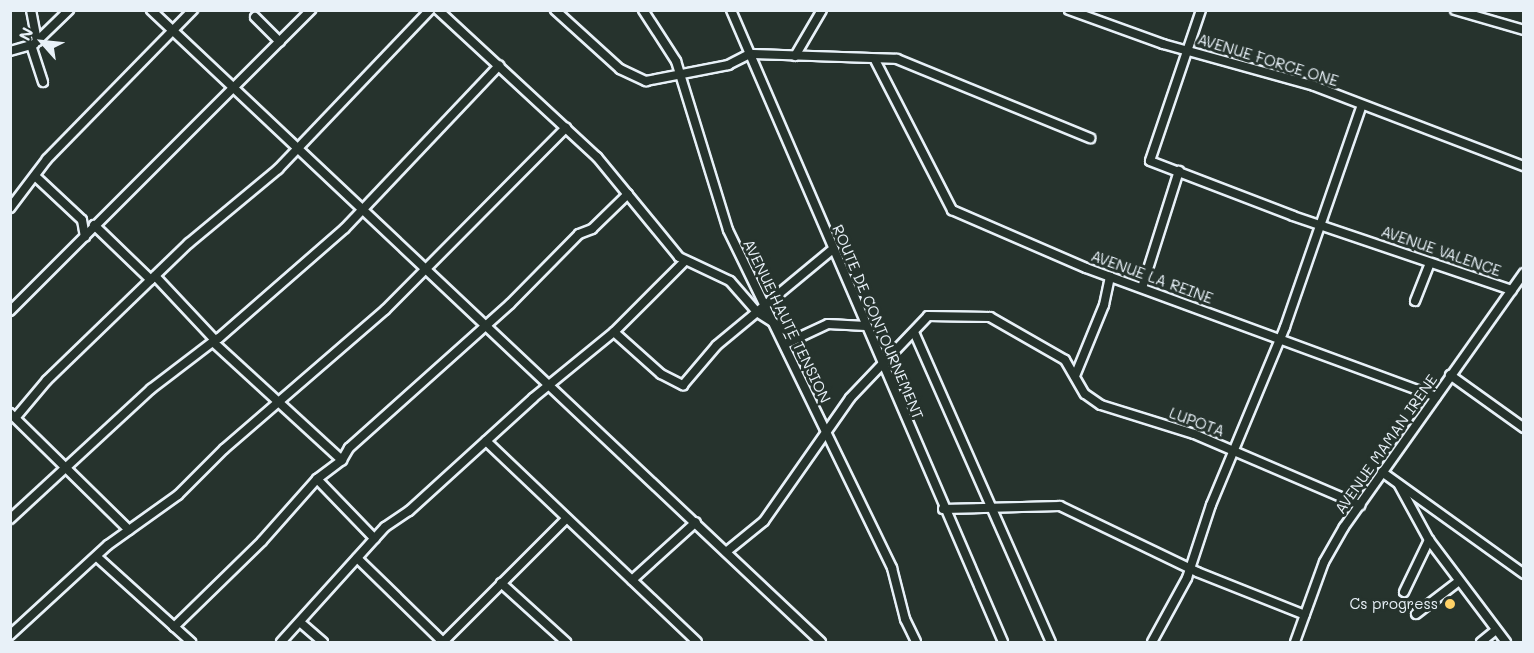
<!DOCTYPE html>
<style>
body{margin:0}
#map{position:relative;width:1534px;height:653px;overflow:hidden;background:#26332d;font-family:Mali,sans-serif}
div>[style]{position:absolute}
.roads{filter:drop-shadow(2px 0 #e8f1f8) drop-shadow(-2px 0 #e8f1f8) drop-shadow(0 2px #e8f1f8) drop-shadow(0 -2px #e8f1f8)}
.minor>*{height:8px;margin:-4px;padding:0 4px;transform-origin:4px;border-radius:4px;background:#26332d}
.dots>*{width:16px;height:16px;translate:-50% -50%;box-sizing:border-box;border:3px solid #26332d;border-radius:50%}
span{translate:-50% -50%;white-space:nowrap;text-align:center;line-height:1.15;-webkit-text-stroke:6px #26332d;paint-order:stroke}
.street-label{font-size:15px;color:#e8f1f8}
.poi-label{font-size:15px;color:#e8f1f8}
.right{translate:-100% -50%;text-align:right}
.frame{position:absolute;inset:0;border:12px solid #e8f1f8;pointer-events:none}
.north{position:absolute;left:12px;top:12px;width:60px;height:60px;-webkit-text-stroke:4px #26332d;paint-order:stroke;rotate:297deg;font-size:16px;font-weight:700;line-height:24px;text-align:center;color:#e8f1f8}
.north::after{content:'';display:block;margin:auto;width:21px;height:27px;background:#e8f1f8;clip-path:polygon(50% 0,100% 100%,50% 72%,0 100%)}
</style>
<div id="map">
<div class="roads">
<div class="minor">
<div style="left:31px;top:10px;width:32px;rotate:79deg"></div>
<div style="left:151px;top:10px;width:921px;rotate:43.33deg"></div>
<div style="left:438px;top:10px;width:217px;rotate:42.8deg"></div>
<div style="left:597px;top:157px;width:129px;rotate:50.6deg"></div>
<div style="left:679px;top:257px;width:56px;rotate:25.2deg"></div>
<div style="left:730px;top:281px;width:41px;rotate:48.9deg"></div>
<div style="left:757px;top:312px;width:49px;rotate:32.4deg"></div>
<div style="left:555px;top:10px;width:88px;rotate:42.2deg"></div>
<div style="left:620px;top:69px;width:29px;rotate:25deg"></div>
<div style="left:646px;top:81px;width:84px;rotate:-11deg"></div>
<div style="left:728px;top:65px;width:25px;rotate:-27deg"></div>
<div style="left:750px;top:54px;width:147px;rotate:1.9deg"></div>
<div style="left:897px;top:59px;width:209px;rotate:22.3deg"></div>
<div style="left:643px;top:10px;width:61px;rotate:57.1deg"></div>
<div style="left:676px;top:61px;width:177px;rotate:72.9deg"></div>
<div style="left:728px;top:230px;width:376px;rotate:64.1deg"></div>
<div style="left:892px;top:568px;width:53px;rotate:75.7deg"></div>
<div style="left:905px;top:619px;width:25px;rotate:64deg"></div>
<div style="left:731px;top:10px;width:688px;rotate:66.71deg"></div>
<div style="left:1069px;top:10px;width:100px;rotate:19.9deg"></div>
<div style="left:1163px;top:44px;width:157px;rotate:15.5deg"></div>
<div style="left:1314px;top:86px;width:225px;rotate:20.9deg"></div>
<div style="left:1201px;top:10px;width:159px;rotate:108.7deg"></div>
<div style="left:1150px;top:161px;width:153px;rotate:21deg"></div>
<div style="left:1293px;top:216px;width:231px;rotate:18.7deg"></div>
<div style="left:1455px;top:10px;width:72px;rotate:16.2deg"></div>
<div style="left:255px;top:17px;width:35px;rotate:45deg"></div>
<div style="left:31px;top:45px;width:39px;rotate:72deg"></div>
<div style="left:10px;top:51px;width:25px;rotate:-16deg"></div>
<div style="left:34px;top:44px;width:49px;rotate:-44.2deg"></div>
<div style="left:795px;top:56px;width:53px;rotate:-59.6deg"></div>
<div style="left:875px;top:60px;width:169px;rotate:62.8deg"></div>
<div style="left:952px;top:210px;width:146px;rotate:23.4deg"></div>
<div style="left:1086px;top:268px;width:373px;rotate:20.2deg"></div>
<div style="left:35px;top:176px;width:64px;rotate:43.1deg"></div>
<div style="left:82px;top:220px;width:17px;rotate:80deg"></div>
<div style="left:10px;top:208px;width:61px;rotate:-52.9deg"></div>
<div style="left:47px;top:159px;width:209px;rotate:-45.6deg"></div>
<div style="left:94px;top:225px;width:79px;rotate:44deg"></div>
<div style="left:155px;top:276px;width:88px;rotate:46.8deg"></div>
<div style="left:215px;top:340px;width:4px;rotate:-27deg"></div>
<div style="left:219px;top:338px;width:167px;rotate:-41.1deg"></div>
<div style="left:345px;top:228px;width:224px;rotate:-46.5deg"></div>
<div style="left:1142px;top:288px;width:123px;rotate:-72.5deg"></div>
<div style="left:1415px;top:301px;width:41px;rotate:-68.5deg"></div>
<div style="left:10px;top:311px;width:426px;rotate:-45deg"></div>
<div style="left:614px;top:332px;width:100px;rotate:-45deg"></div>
<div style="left:914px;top:332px;width:339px;rotate:66.2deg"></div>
<div style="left:213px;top:342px;width:175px;rotate:42.5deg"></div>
<div style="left:785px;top:344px;width:47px;rotate:-24.9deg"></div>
<div style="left:828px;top:324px;width:38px;rotate:3deg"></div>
<div style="left:1450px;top:375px;width:91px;rotate:35.6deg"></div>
<div style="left:1075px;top:376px;width:77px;rotate:-67.8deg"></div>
<div style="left:1104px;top:305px;width:29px;rotate:-78deg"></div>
<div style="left:10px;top:413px;width:167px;rotate:44.5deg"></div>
<div style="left:16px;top:417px;width:48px;rotate:-50deg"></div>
<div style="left:47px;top:380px;width:197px;rotate:-44deg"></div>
<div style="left:189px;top:243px;width:116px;rotate:-39.7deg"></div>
<div style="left:278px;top:169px;width:220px;rotate:-46.3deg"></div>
<div style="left:486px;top:441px;width:291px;rotate:43.6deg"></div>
<div style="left:1382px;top:472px;width:175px;rotate:35.7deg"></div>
<div style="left:317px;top:479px;width:83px;rotate:46deg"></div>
<div style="left:1399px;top:485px;width:63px;rotate:61.4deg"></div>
<div style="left:1429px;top:540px;width:128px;rotate:53deg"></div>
<div style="left:943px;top:509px;width:117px;rotate:-1.5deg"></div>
<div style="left:1060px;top:506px;width:152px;rotate:25.7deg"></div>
<div style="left:1197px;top:572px;width:116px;rotate:21.7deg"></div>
<div style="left:10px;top:519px;width:192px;rotate:-42.7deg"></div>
<div style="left:151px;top:389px;width:81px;rotate:-37.4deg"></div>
<div style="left:726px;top:552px;width:49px;rotate:-39.2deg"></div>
<div style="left:764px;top:521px;width:150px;rotate:-55deg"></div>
<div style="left:850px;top:398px;width:113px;rotate:-46.4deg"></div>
<div style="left:928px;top:316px;width:62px;rotate:0.9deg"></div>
<div style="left:990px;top:317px;width:86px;rotate:29.8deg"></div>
<div style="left:1065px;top:360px;width:39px;rotate:60deg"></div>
<div style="left:1085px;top:394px;width:19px;rotate:35deg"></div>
<div style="left:1101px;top:405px;width:97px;rotate:17.3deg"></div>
<div style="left:1194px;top:434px;width:181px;rotate:23.2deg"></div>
<div style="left:97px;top:557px;width:127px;rotate:42.1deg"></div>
<div style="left:357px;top:558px;width:120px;rotate:44.3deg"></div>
<div style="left:632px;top:580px;width:86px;rotate:-42.2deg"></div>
<div style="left:501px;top:583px;width:88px;rotate:42.2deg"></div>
<div style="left:1404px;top:592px;width:58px;rotate:-64.3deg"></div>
<div style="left:1416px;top:614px;width:54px;rotate:-37.5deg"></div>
<div style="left:301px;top:623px;width:29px;rotate:41deg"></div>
<div style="left:174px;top:627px;width:123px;rotate:-44.3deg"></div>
<div style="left:262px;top:541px;width:83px;rotate:-48.4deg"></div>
<div style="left:317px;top:479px;width:31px;rotate:-37deg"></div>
<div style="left:342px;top:460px;width:14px;rotate:-60deg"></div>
<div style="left:349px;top:448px;width:216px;rotate:-41.8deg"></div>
<div style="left:510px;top:304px;width:98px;rotate:-45.4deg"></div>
<div style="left:579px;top:234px;width:14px;rotate:-21deg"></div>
<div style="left:592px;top:229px;width:50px;rotate:-44.2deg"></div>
<div style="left:10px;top:635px;width:133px;rotate:-42.6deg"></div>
<div style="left:108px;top:545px;width:86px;rotate:-35.5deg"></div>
<div style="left:178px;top:495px;width:65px;rotate:-45deg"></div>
<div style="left:224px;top:449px;width:213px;rotate:-40.8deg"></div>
<div style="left:385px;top:310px;width:257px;rotate:-45.2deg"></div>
<div style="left:281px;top:642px;width:155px;rotate:-47.9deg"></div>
<div style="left:385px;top:527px;width:29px;rotate:-34deg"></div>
<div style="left:409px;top:511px;width:168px;rotate:-42.3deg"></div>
<div style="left:533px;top:398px;width:104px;rotate:-39.2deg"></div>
<div style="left:614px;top:332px;width:63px;rotate:41.8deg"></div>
<div style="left:661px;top:374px;width:25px;rotate:27deg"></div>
<div style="left:683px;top:385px;width:52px;rotate:-49.6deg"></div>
<div style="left:717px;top:345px;width:151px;rotate:-39.6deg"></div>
<div style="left:443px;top:642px;width:174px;rotate:-45deg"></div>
<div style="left:1152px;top:642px;width:73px;rotate:-61.3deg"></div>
<div style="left:1187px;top:578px;width:77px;rotate:-71.8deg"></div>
<div style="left:1211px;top:505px;width:193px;rotate:-67.4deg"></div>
<div style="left:1285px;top:327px;width:233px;rotate:-70.9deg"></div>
<div style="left:1295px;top:642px;width:85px;rotate:-70.1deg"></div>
<div style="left:1324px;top:562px;width:40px;rotate:-60.3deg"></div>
<div style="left:1344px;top:527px;width:311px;rotate:-54.7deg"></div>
<div style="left:1481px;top:642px;width:19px;rotate:-39deg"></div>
</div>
</div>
<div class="dots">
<div style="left:1450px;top:604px;background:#ffd166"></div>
</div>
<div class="street-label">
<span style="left:1268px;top:60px;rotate:17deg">AVENUE FORCE ONE</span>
<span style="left:1441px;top:251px;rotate:19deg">AVENUE VALENCE</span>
<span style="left:1152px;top:277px;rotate:20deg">AVENUE LA REINE</span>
<span style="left:787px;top:321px;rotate:64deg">AVENUE HAUTE TENSION</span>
<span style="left:878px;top:322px;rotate:67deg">ROUTE DE CONTOURNEMENT</span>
<span style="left:1197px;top:422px;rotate:20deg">LUPOTA</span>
<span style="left:1386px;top:444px;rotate:-55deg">AVENUE MAMAN IRENE</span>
</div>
<div class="poi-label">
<span class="right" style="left:1438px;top:604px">Cs progress</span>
</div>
<div class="frame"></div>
<div class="north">N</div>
</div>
